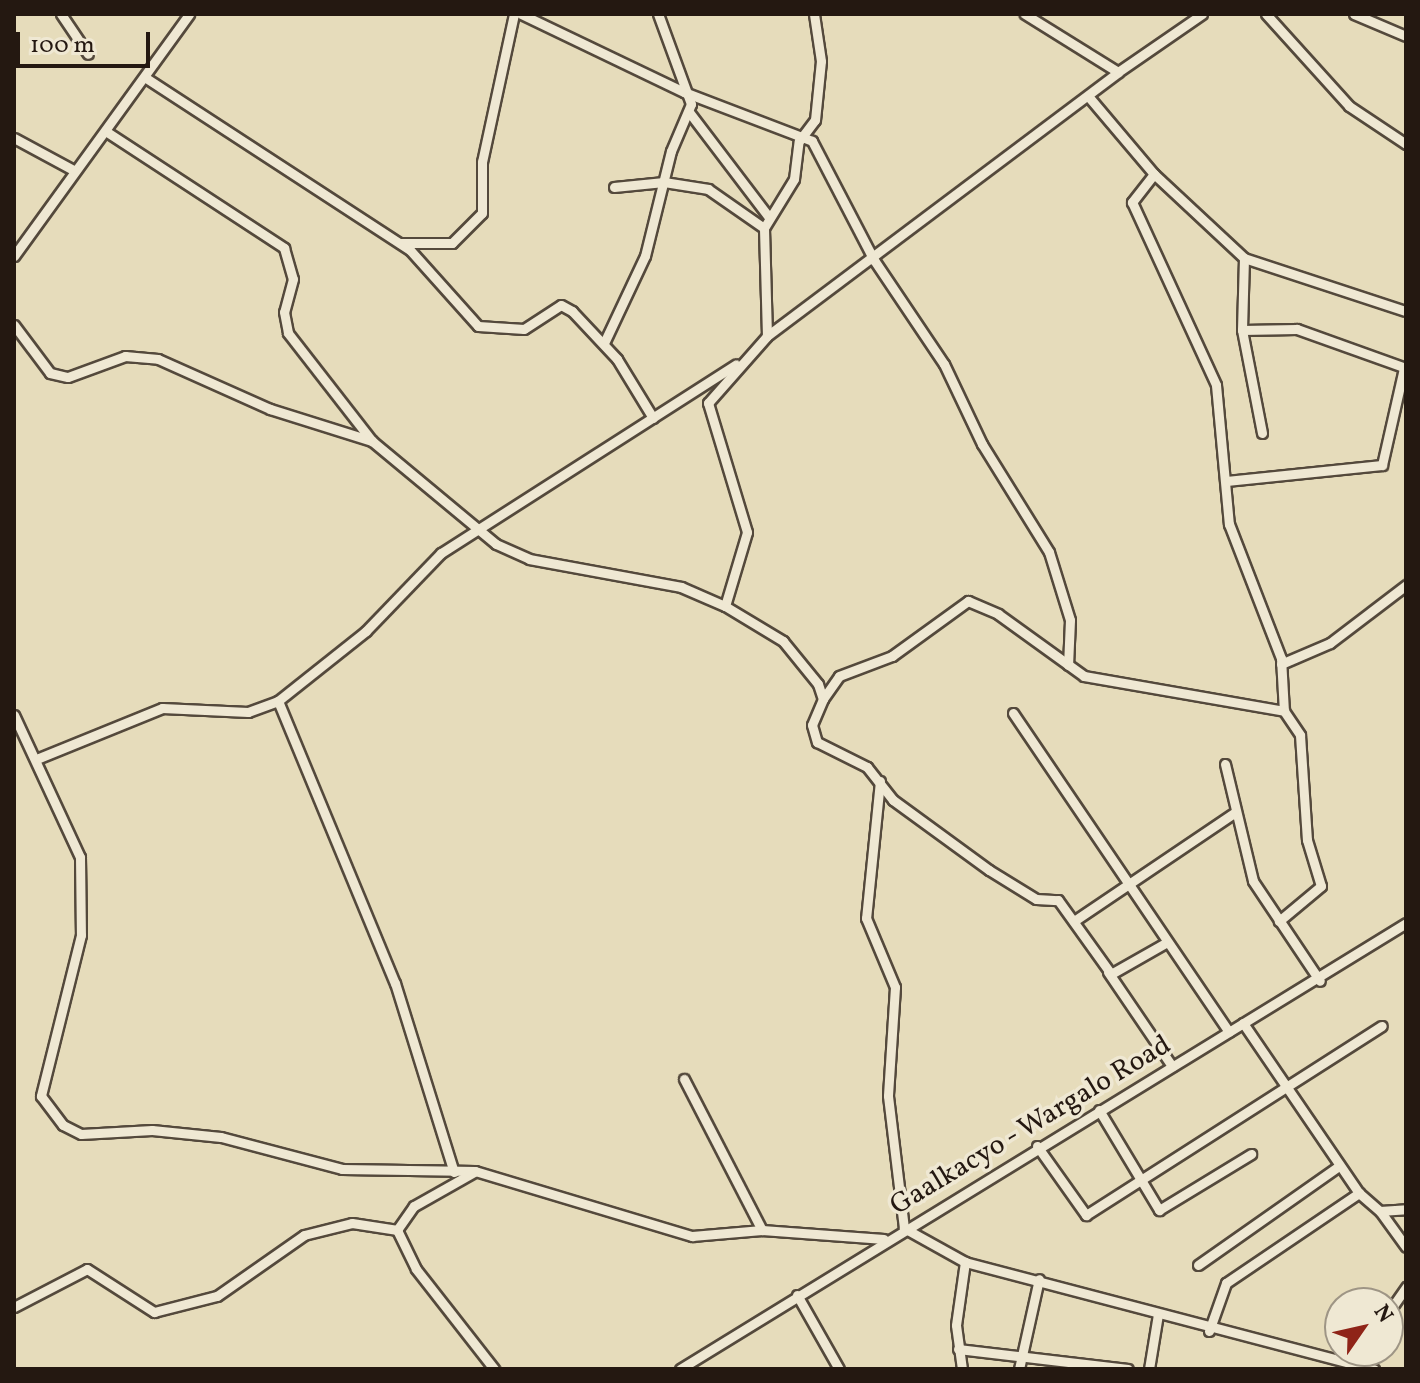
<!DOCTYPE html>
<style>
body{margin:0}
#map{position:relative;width:1420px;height:1383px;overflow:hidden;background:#e6dcbb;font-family:Vollkorn,serif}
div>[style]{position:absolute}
.roads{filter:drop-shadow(2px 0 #54493c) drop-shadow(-2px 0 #54493c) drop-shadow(0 2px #54493c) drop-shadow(0 -2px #54493c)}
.minor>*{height:9px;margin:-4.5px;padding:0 4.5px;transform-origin:4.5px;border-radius:4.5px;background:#efe8d3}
span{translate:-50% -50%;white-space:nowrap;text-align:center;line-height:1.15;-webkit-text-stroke:7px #efe8d3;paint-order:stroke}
.street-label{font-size:28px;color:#241811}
.frame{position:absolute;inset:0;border:16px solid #241811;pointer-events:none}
.north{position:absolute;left:1324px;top:1287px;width:80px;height:80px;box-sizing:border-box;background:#efe8d3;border:2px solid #9e9585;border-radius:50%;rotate:56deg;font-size:22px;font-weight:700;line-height:32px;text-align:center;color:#241811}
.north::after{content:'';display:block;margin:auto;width:28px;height:36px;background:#8f2418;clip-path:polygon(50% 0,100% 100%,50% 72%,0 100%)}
.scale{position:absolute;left:16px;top:32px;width:134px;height:36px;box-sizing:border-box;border:4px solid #241811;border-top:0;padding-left:10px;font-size:24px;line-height:28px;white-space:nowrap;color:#241811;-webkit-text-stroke:6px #efe8d3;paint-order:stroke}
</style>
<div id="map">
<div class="roads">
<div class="minor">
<div style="left:61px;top:14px;width:48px;rotate:56deg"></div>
<div style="left:521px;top:14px;width:181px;rotate:25.6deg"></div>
<div style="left:684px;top:92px;width:137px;rotate:20.9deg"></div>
<div style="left:812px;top:141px;width:134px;rotate:62.5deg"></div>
<div style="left:874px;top:260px;width:125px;rotate:56.1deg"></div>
<div style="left:944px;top:364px;width:89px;rotate:64.6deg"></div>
<div style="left:982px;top:444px;width:127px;rotate:58.2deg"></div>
<div style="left:1049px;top:552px;width:71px;rotate:72.8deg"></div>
<div style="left:1070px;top:620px;width:45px;rotate:92.5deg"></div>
<div style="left:1266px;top:14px;width:124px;rotate:47.9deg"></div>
<div style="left:1349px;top:106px;width:69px;rotate:33.7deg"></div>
<div style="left:1354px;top:14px;width:56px;rotate:22.9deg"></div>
<div style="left:1118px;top:72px;width:102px;rotate:-34.6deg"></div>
<div style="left:146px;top:78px;width:315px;rotate:33.1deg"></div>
<div style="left:410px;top:250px;width:102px;rotate:48.2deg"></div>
<div style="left:478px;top:326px;width:46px;rotate:3.7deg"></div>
<div style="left:524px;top:329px;width:44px;rotate:-33deg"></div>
<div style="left:561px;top:305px;width:13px;rotate:29deg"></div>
<div style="left:572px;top:311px;width:66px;rotate:46.8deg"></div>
<div style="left:617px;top:359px;width:69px;rotate:58.6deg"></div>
<div style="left:1088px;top:96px;width:102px;rotate:49.8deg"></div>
<div style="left:1154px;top:174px;width:123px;rotate:43deg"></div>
<div style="left:1244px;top:258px;width:169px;rotate:18.2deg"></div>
<div style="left:689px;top:112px;width:131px;rotate:52.8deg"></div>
<div style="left:107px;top:132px;width:212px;rotate:33.2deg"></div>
<div style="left:284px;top:248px;width:32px;rotate:74deg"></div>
<div style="left:293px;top:279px;width:34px;rotate:105deg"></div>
<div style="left:284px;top:312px;width:21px;rotate:79deg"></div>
<div style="left:288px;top:333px;width:137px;rotate:52.1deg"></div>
<div style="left:14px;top:138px;width:69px;rotate:28.4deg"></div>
<div style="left:1154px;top:174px;width:36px;rotate:128deg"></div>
<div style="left:1132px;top:202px;width:201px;rotate:65.3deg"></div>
<div style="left:1216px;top:385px;width:140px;rotate:84.7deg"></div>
<div style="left:1229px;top:524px;width:144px;rotate:68.8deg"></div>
<div style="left:1281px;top:658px;width:53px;rotate:86.8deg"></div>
<div style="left:1284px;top:711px;width:29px;rotate:56deg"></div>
<div style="left:1300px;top:735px;width:105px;rotate:86.2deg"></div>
<div style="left:1307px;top:840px;width:48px;rotate:73.1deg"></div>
<div style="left:1321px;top:886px;width:55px;rotate:140.2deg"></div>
<div style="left:614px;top:187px;width:50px;rotate:-5.7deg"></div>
<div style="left:664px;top:182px;width:45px;rotate:9deg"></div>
<div style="left:708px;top:189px;width:68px;rotate:34.9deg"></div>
<div style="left:400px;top:243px;width:52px"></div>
<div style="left:452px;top:243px;width:42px;rotate:-45deg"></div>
<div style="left:482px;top:213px;width:51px;rotate:-90deg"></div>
<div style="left:482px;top:162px;width:151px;rotate:-77.8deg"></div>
<div style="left:14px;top:256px;width:299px;rotate:-54.1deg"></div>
<div style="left:1244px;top:258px;width:72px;rotate:91.6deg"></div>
<div style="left:1242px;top:330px;width:105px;rotate:79deg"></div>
<div style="left:14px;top:325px;width:60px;rotate:53.1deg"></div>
<div style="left:50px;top:373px;width:18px;rotate:13deg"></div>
<div style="left:68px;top:377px;width:61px;rotate:-20.2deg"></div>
<div style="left:125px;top:356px;width:33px;rotate:5deg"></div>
<div style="left:158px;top:359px;width:123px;rotate:24.1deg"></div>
<div style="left:270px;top:409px;width:107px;rotate:17.4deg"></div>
<div style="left:372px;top:441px;width:161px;rotate:39.7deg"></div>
<div style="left:496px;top:544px;width:36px;rotate:24deg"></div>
<div style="left:529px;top:559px;width:155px;rotate:10.4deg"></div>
<div style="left:681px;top:587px;width:48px;rotate:23.4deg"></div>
<div style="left:725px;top:606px;width:68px;rotate:31.1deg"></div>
<div style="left:783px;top:641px;width:55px;rotate:50.9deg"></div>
<div style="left:818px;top:684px;width:16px;rotate:72deg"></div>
<div style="left:823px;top:699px;width:28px;rotate:113deg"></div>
<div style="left:812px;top:725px;width:18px;rotate:74deg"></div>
<div style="left:817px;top:742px;width:56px;rotate:26.6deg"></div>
<div style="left:867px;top:767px;width:42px;rotate:51.8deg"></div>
<div style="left:893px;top:800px;width:119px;rotate:36.1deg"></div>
<div style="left:989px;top:870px;width:55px;rotate:31.7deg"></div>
<div style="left:1036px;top:899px;width:22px;rotate:3deg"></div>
<div style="left:1058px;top:900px;width:91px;rotate:54.4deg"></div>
<div style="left:1111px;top:974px;width:64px;rotate:-29.7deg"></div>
<div style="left:1242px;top:330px;width:55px;rotate:-1deg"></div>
<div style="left:1297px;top:329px;width:116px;rotate:19.7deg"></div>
<div style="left:767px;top:336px;width:439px;rotate:-36.9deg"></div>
<div style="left:1118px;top:72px;width:110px;rotate:-148.1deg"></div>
<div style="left:604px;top:343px;width:96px;rotate:-64.8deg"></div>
<div style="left:645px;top:256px;width:108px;rotate:-76.1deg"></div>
<div style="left:671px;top:151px;width:51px;rotate:-66.9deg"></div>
<div style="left:691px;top:104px;width:96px;rotate:-110.1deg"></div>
<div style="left:1226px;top:481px;width:157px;rotate:-5.9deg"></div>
<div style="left:1382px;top:465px;width:99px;rotate:-77.2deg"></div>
<div style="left:725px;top:606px;width:77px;rotate:-73.4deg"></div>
<div style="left:747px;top:532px;width:135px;rotate:-106.8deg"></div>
<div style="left:708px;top:403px;width:89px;rotate:-48.6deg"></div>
<div style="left:767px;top:336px;width:108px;rotate:-91.6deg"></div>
<div style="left:764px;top:228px;width:57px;rotate:-58.5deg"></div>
<div style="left:794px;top:179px;width:38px;rotate:-83deg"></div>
<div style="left:799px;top:141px;width:26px;rotate:-53deg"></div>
<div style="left:815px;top:120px;width:59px;rotate:-84.2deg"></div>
<div style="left:821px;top:61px;width:48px;rotate:-98.5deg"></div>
<div style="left:1281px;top:664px;width:53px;rotate:-23.2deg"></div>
<div style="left:1330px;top:643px;width:96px;rotate:-37.3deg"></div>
<div style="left:823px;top:699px;width:28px;rotate:-55deg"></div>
<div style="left:839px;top:676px;width:57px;rotate:-20.7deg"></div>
<div style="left:892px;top:656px;width:94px;rotate:-35.9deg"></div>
<div style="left:968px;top:601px;width:33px;rotate:23deg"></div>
<div style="left:998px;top:614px;width:106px;rotate:35.8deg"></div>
<div style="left:1084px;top:676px;width:203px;rotate:9.9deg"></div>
<div style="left:278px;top:701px;width:305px;rotate:67.5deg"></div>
<div style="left:395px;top:983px;width:198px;rotate:72.7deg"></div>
<div style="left:1013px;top:713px;width:385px;rotate:55.9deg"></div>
<div style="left:14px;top:715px;width:157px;rotate:65.1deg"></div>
<div style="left:80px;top:857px;width:78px;rotate:89.3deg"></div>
<div style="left:81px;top:935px;width:166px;rotate:104deg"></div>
<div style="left:41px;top:1096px;width:36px;rotate:53deg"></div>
<div style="left:63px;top:1125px;width:20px;rotate:27deg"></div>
<div style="left:81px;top:1134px;width:71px;rotate:-3.2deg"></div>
<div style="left:152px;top:1130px;width:69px;rotate:5.8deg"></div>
<div style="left:221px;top:1137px;width:125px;rotate:14.8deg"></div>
<div style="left:342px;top:1169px;width:133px;rotate:0.9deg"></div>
<div style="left:475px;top:1171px;width:227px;rotate:16.7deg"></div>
<div style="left:692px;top:1236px;width:70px;rotate:-4.9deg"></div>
<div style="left:762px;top:1230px;width:122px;rotate:4.2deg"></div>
<div style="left:39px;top:758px;width:133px;rotate:-22.1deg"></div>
<div style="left:162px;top:708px;width:86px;rotate:2.7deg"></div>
<div style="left:248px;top:712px;width:32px;rotate:-20deg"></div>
<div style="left:278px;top:701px;width:112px;rotate:-38.5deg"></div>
<div style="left:366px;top:631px;width:108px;rotate:-46.1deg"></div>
<div style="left:441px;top:553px;width:350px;rotate:-32.6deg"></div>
<div style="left:1225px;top:764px;width:120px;rotate:76.5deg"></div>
<div style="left:1253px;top:881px;width:120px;rotate:56.2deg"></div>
<div style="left:880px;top:781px;width:138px;rotate:95.8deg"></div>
<div style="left:866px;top:918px;width:75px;rotate:67.2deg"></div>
<div style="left:895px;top:987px;width:109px;rotate:93.7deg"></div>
<div style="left:888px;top:1096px;width:133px;rotate:83.1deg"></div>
<div style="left:904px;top:1228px;width:70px;rotate:29.1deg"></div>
<div style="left:965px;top:1262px;width:423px;rotate:14.7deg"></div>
<div style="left:1074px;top:921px;width:193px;rotate:-34deg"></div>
<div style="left:1108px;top:972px;width:114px;rotate:55.8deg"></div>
<div style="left:1243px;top:1023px;width:206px;rotate:55.7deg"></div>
<div style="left:1359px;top:1193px;width:28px;rotate:41deg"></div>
<div style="left:1380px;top:1211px;width:26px;rotate:-4deg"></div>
<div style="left:684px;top:1079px;width:170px;rotate:62.7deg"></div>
<div style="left:1099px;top:1110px;width:117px;rotate:59deg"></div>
<div style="left:1159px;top:1210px;width:108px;rotate:-31.3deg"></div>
<div style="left:1037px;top:1146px;width:85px;rotate:54.6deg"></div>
<div style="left:1086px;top:1215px;width:351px;rotate:-32.6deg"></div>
<div style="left:1380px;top:1211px;width:44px;rotate:54.2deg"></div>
<div style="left:397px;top:1230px;width:43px;rotate:64deg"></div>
<div style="left:416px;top:1269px;width:127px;rotate:52deg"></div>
<div style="left:1198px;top:1265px;width:172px;rotate:-35.1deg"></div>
<div style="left:797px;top:1295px;width:85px;rotate:60.4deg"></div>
<div style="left:14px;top:1307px;width:82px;rotate:-27.5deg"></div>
<div style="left:87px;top:1269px;width:80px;rotate:32.7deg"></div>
<div style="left:154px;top:1312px;width:65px;rotate:-14.3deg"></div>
<div style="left:217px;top:1296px;width:106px;rotate:-35deg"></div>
<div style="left:304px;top:1235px;width:49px;rotate:-14deg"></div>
<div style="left:352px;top:1223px;width:46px;rotate:8.8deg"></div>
<div style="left:397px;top:1230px;width:29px;rotate:-55deg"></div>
<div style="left:414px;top:1206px;width:69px;rotate:-29.5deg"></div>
<div style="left:1388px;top:1313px;width:32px;rotate:-55deg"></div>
<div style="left:1209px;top:1331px;width:51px;rotate:-70.5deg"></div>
<div style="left:1226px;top:1283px;width:161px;rotate:-34.1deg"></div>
<div style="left:958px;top:1349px;width:171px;rotate:6.7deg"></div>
<div style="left:1350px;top:1364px;width:16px;rotate:-52deg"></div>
<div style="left:680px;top:1369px;width:852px;rotate:-31.56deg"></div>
<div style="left:962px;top:1369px;width:44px;rotate:-97.8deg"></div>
<div style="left:956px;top:1325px;width:64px;rotate:-81.9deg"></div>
<div style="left:1019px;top:1369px;width:92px;rotate:-77.5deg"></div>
<div style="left:1149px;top:1369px;width:56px;rotate:-80.7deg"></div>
</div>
</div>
<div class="street-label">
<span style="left:1031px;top:1126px;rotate:-31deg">Gaalkacyo - Wargalo Road</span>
</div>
<div class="frame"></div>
<div class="north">N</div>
<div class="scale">100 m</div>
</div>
